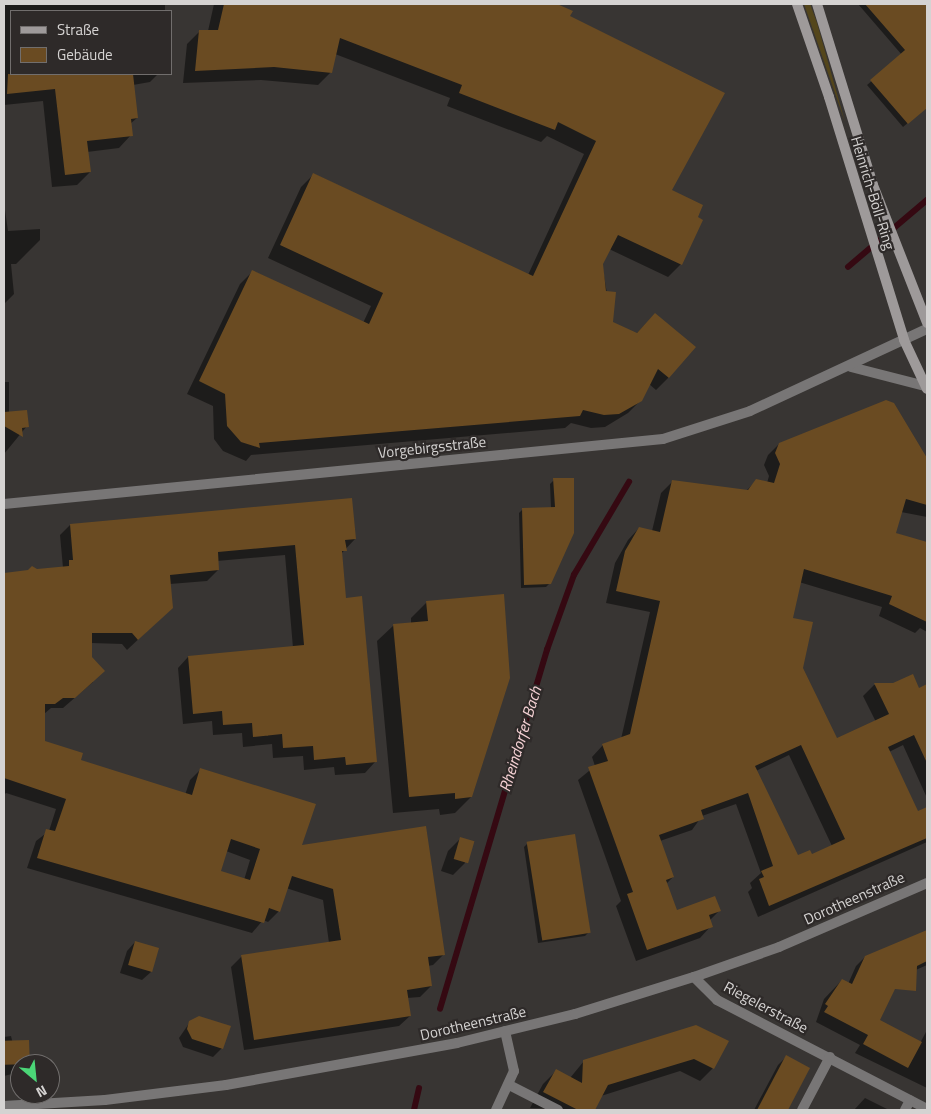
<!DOCTYPE html>
<meta charset="utf-8">
<style>
body{margin:0}
#map{position:relative;width:931px;height:1114px;overflow:hidden;background:#383533;font-family:"Titillium Web",sans-serif}
div>[style]{position:absolute}
.green>*{inset:0;background:#54461b}
.shadow>*{inset:0;background:#0007}
.stream>*{height:5.5px;margin:-2.75px;padding:0 2.75px;transform-origin:2.75px;border-radius:2.75px;background:#350912}
.building>*{inset:0;background:#6a4b22;transform-origin:0 0}
.minor>*{height:10px;margin:-5px;padding:0 5px;transform-origin:5px;border-radius:5px;background:#787676}
.tertiary>*{height:10px;margin:-5px;padding:0 5px;transform-origin:5px;border-radius:5px;background:#787676}
.secondary>*{height:10px;margin:-5px;padding:0 5px;transform-origin:5px;border-radius:5px;background:#9e9a9a}
span{translate:-50% -50%;white-space:nowrap;text-align:center;line-height:1.15;-webkit-text-stroke:4.5px #2e2a29;paint-order:stroke}
.street-label{font-size:15px;color:#d5d3d2}
.water-label{font-size:16px;color:#f6d2d5;font-style:italic}
.frame{position:absolute;inset:0;border:5px solid #d5d3d2;pointer-events:none}
.legend{position:absolute;left:10px;top:10px;width:162px;height:65px;box-sizing:border-box;background:#2e2a29;border:1px solid #716e6d;margin:0;padding:6px 9px;list-style:none;font-size:15px;color:#d5d3d2}
.legend li{display:flex;align-items:center;gap:10px;height:25px}
.legend b{width:25px;border:1px solid #716e6d}
.north{position:absolute;left:10px;top:1054px;width:50px;height:50px;box-sizing:border-box;background:#2e2a29;border:1px solid #716e6d;border-radius:50%;rotate:152deg;font-size:14px;font-weight:700;line-height:20px;text-align:center;color:#d5d3d2}
.north::after{content:'';display:block;margin:auto;width:18px;height:22px;background:#4bd677;clip-path:polygon(50% 0,100% 100%,50% 72%,0 100%)}
</style>
<div id="map">
<div class="green">
<div style="clip-path:polygon(804px 4px,810px 4px,817px 23px,845px 122px)"></div>
</div>
<div class="shadow">
<div style="clip-path:polygon(4px 4px,165px 4px,165px 11px,11px 11px,11px 74px,158px 74px,150px 82px,133px 85px,137px 118px,130px 124px,131px 135px,119px 148px,87px 152px,90px 172px,77px 185px,52px 187px,43px 101px,4px 105px)"></div>
<div style="clip-path:polygon(214px 4px,555px 4px,571px 12px,569px 17px,671px 190px,681px 264px,668px 277px,609px 249px,602px 264px,612px 323px,636px 334px,655px 314px,669px 377px,656px 390px,649px 384px,641px 400px,628px 413px,605px 427px,591px 428px,571px 423px,565px 428px,251px 455px,246px 461px,223px 451px,214px 439px,213px 406px,187px 394px,240px 284px,253px 271px,363px 323px,371px 306px,268px 258px,301px 187px,314px 174px,528px 275px,584px 154px,547px 136px,541px 142px,447px 106px,450px 98px,335px 54px,331px 72px,318px 85px,261px 80px,183px 83px,187px 44px,200px 31px,208px 31px)"></div>
<div style="clip-path:polygon(858px 4px,927px 4px,927px 107px,903px 127px,867px 85px,902px 55px)"></div>
<div style="clip-path:polygon(4px 203px,8px 231px,40px 229px,40px 240px,16px 264px,11px 264px,14px 294px,4px 304px)"></div>
<div style="clip-path:polygon(4px 382px,9px 382px,9px 413px,27px 426px,4px 454px)"></div>
<div style="clip-path:polygon(evenodd,893px 404px,927px 461px,927px 517px,901px 512px,895px 533px,927px 544px,927px 632px,920px 628px,915px 633px,879px 616px,882px 607px,799px 582px,791px 619px,802px 668px,836px 740px,876px 722px,863px 696px,874px 685px,893px 684px,918px 690px,927px 686px,927px 798px,903px 745px,889px 752px,918px 813px,925px 809px,927px 814px,927px 842px,758px 917px,748px 892px,752px 888px,750px 883px,761px 873px,736px 804px,702px 816px,692px 830px,660px 841px,673px 877px,666px 884px,676px 911px,719px 911px,709px 921px,711px 926px,700px 938px,636px 961px,616px 906px,621px 901px,578px 780px,595px 766px,592px 757px,603px 745px,621px 739px,650px 612px,606px 603px,615px 563px,628px 540px,639px 528px,652px 531px,661px 493px,672px 482px,746px 491px,756px 481px,767px 483px,769px 476px,764px 465px,768px 455px,779px 444px,893px 404px,789px 755px,832px 846px,811px 856px,797px 856px,756px 771px,789px 755px)"></div>
<div style="clip-path:polygon(554px 480px,573px 533px,550px 583px,546px 587px,521px 588px,519px 513px,523px 509px,551px 508px,550px 484px)"></div>
<div style="clip-path:polygon(evenodd,70px 525px,355px 539px,341px 554px,345px 599px,375px 762px,365px 773px,335px 775px,334px 767px,304px 770px,303px 756px,273px 758px,272px 744px,243px 747px,242px 733px,213px 735px,212px 721px,183px 724px,178px 668px,188px 657px,293px 648px,285px 555px,217px 561px,218px 570px,207px 581px,170px 584px,161px 618px,127px 650px,122px 644px,91px 643px,93px 682px,63px 708px,51px 708px,44px 714px,44px 742px,79px 761px,185px 795px,190px 780px,200px 770px,444px 954px,433px 965px,428px 966px,431px 986px,420px 997px,407px 998px,410px 1016px,399px 1026px,244px 1050px,231px 967px,242px 956px,329px 943px,323px 900px,286px 888px,279px 911px,268px 922px,263px 920px,252px 933px,27px 868px,36px 841px,49px 831px,56px 809px,6px 793px,4px 795px,4px 574px,63px 568px,60px 535px,70px 525px,226px 851px,250px 860px,244px 880px,219px 872px,226px 851px)"></div>
<div style="clip-path:polygon(427px 602px,471px 797px,455px 813px,440px 815px,439px 809px,393px 813px,377px 641px,394px 625px,411px 623px,411px 618px)"></div>
<div style="clip-path:polygon(461px 838px,465px 863px,453px 875px,441px 871px,448px 851px)"></div>
<div style="clip-path:polygon(528px 843px,588px 933px,585px 936px,538px 943px,524px 847px)"></div>
<div style="clip-path:polygon(927px 932px,927px 965px,900px 977px,878px 1020px,910px 1062px,927px 1030px,927px 1088px,855px 1053px,860px 1045px,816px 1022px,824px 999px,842px 980px,848px 984px,856px 966px,865px 957px)"></div>
<div style="clip-path:polygon(135px 942px,151px 972px,142px 980px,120px 973px,127px 951px)"></div>
<div style="clip-path:polygon(190px 1022px,222px 1048px,213px 1057px,183px 1047px,179px 1038px)"></div>
<div style="clip-path:polygon(697px 1026px,713px 1068px,700px 1081px,680px 1071px,601px 1096px,594px 1110px,530px 1108px,543px 1084px,556px 1071px,570px 1078px,584px 1061px)"></div>
<div style="clip-path:polygon(11px 1036px,20px 1072px,4px 1076px,4px 1037px)"></div>
<div style="clip-path:polygon(786px 1057px,808px 1068px,786px 1110px,754px 1110px,778px 1065px)"></div>
<div style="clip-path:polygon(865px 1098px,887px 1109px,886px 1110px,854px 1110px)"></div>
</div>
<div class="stream">
<div style="left:848px;top:267px;width:104px;rotate:-40.3deg"></div>
<div style="left:440px;top:1009px;width:375px;rotate:-73.4deg"></div>
<div style="left:547px;top:650px;width:80px;rotate:-70.2deg"></div>
<div style="left:574px;top:575px;width:108px;rotate:-59.4deg"></div>
<div style="left:414px;top:1110px;width:22px;rotate:-77deg"></div>
</div>
<div class="building">
<div style="clip-path:polygon(224px 4px,557px 4px,573px 11px,570px 16px,725px 93px,672px 190px,703px 205px,698px 217px,703px 220px,682px 265px,618px 235px,603px 264px,606px 291px,616px 292px,613px 322px,637px 333px,655px 313px,696px 347px,669px 378px,658px 369px,642px 401px,619px 414px,604px 415px,583px 410px,580px 416px,259px 443px,260px 448px,241px 442px,227px 426px,225px 394px,199px 381px,252px 270px,369px 324px,383px 293px,280px 245px,313px 173px,533px 276px,596px 141px,558px 122px,555px 130px,459px 93px,462px 85px,340px 38px,332px 73px,274px 67px,195px 71px,199px 30px,218px 30px)"></div>
<div style="clip-path:polygon(865px 4px,927px 4px,927px 108px,908px 124px,870px 80px,905px 50px)"></div>
<div style="clip-path:polygon(8px 74px,133px 74px,138px 118px,131px 119px,133px 136px,87px 141px,91px 172px,65px 175px,55px 89px,7px 94px)"></div>
<div style="clip-path:polygon(evenodd,886px 400px,894px 403px,927px 458px,927px 505px,906px 499px,896px 533px,927px 542px,927px 622px,889px 604px,892px 596px,804px 569px,793px 618px,813px 622px,803px 668px,837px 738px,889px 714px,874px 683px,893px 683px,913px 674px,919px 688px,927px 684px,927px 763px,914px 735px,888px 747px,918px 811px,927px 807px,927px 838px,769px 906px,759px 879px,764px 877px,761px 871px,773px 866px,748px 793px,701px 810px,704px 819px,659px 835px,674px 877px,666px 880px,677px 910px,715px 896px,721px 911px,709px 915px,713px 927px,647px 950px,627px 894px,633px 892px,588px 767px,608px 761px,602px 744px,630px 734px,660px 601px,616px 591px,625px 551px,639px 527px,660px 532px,672px 480px,748px 490px,756px 479px,774px 483px,780px 464px,775px 453px,779px 443px,886px 400px,801px 745px,845px 839px,812px 854px,810px 850px,798px 855px,755px 766px,801px 745px)"></div>
<div style="clip-path:polygon(27px 410px,29px 427px,22px 428px,23px 437px,4px 426px,4px 412px)"></div>
<div style="clip-path:polygon(553px 478px,574px 478px,574px 533px,551px 584px,524px 585px,522px 508px,555px 507px)"></div>
<div style="clip-path:polygon(evenodd,352px 498px,356px 539px,345px 540px,347px 551px,342px 551px,346px 598px,362px 596px,377px 762px,346px 765px,345px 757px,314px 760px,313px 746px,283px 748px,282px 734px,253px 737px,252px 723px,223px 725px,222px 711px,193px 714px,188px 656px,304px 645px,295px 545px,218px 552px,219px 570px,170px 575px,173px 608px,138px 640px,132px 633px,92px 633px,92px 657px,105px 671px,75px 698px,63px 698px,55px 704px,45px 704px,45px 741px,83px 753px,81px 760px,192px 795px,200px 768px,316px 804px,302px 845px,426px 826px,445px 955px,428px 957px,432px 986px,407px 990px,411px 1016px,254px 1040px,241px 955px,341px 940px,333px 889px,292px 876px,280px 912px,269px 908px,264px 923px,37px 858px,46px 829px,55px 831px,66px 799px,4px 778px,4px 573px,28px 570px,32px 566px,37px 569px,69px 566px,69px 560px,73px 560px,70px 524px,352px 498px,231px 839px,260px 849px,250px 880px,221px 871px,231px 839px)"></div>
<div style="clip-path:polygon(504px 594px,510px 678px,472px 797px,455px 799px,455px 793px,409px 797px,393px 624px,428px 621px,426px 601px)"></div>
<div style="left:575px;top:834px;width:100px;height:49px;rotate:81deg"></div>
<div style="left:460px;top:837px;width:15px;height:23px;rotate:16deg"></div>
<div style="clip-path:polygon(927px 930px,927px 961px,917px 966px,916px 991px,895px 989px,880px 1020px,922px 1042px,908px 1068px,863px 1044px,868px 1035px,824px 1012px,828px 1006px,825px 1004px,842px 979px,852px 984px,865px 956px)"></div>
<div style="left:135px;top:941px;width:25px;height:25px;rotate:16deg"></div>
<div style="clip-path:polygon(199px 1016px,231px 1026px,223px 1049px,192px 1039px,187px 1029px,189px 1021px)"></div>
<div style="clip-path:polygon(696px 1025px,729px 1041px,714px 1069px,694px 1059px,608px 1085px,595px 1110px,578px 1110px,543px 1092px,556px 1069px,582px 1083px,583px 1060px)"></div>
<div style="left:29px;top:1040px;width:24px;height:25px;rotate:88deg"></div>
<div style="clip-path:polygon(786px 1055px,810px 1068px,788px 1110px,757px 1110px)"></div>
</div>
<div class="minor">
<div style="left:694px;top:977px;width:33px;rotate:45deg"></div>
<div style="left:717px;top:1000px;width:237px;rotate:27.4deg"></div>
<div style="left:509px;top:1085px;width:55px;rotate:27deg"></div>
<div style="left:4px;top:1106px;width:101px;rotate:-3.4deg"></div>
<div style="left:105px;top:1100px;width:122px;rotate:-7.1deg"></div>
<div style="left:226px;top:1085px;width:235px;rotate:-10.3deg"></div>
<div style="left:457px;top:1043px;width:122px;rotate:-13.8deg"></div>
<div style="left:575px;top:1014px;width:125px;rotate:-17.3deg"></div>
<div style="left:694px;top:977px;width:90px;rotate:-19.4deg"></div>
<div style="left:779px;top:947px;width:161px;rotate:-23.4deg"></div>
<div style="left:496px;top:1110px;width:43px;rotate:-65.2deg"></div>
<div style="left:514px;top:1071px;width:41px;rotate:-102.7deg"></div>
<div style="left:802px;top:1110px;width:60px;rotate:-62.2deg"></div>
<div style="left:905px;top:1110px;width:11px;rotate:-63deg"></div>
</div>
<div class="tertiary">
<div style="left:851px;top:367px;width:76px;rotate:14.4deg"></div>
<div style="left:4px;top:504px;width:662px;rotate:-5.63deg"></div>
<div style="left:663px;top:439px;width:91px;rotate:-17.8deg"></div>
<div style="left:750px;top:411px;width:195px;rotate:-24.9deg"></div>
</div>
<div class="secondary">
<div style="left:797px;top:4px;width:98px;rotate:71deg"></div>
<div style="left:829px;top:97px;width:254px;rotate:72.8deg"></div>
<div style="left:904px;top:340px;width:54px;rotate:64.9deg"></div>
<div style="left:817px;top:4px;width:189px;rotate:72.8deg"></div>
<div style="left:873px;top:185px;width:148px;rotate:68.6deg"></div>
</div>
<div class="street-label">
<span style="left:873px;top:193px;rotate:73deg">Heinrich-Böll-Ring</span>
<span style="left:432px;top:447px;rotate:-6deg">Vorgebirgsstraße</span>
<span style="left:854px;top:898px;rotate:-24deg">Dorotheenstraße</span>
<span style="left:766px;top:1007px;rotate:28deg">Riegelerstraße</span>
<span style="left:473px;top:1023px;rotate:-13deg">Dorotheenstraße</span>
</div>
<div class="water-label">
<span style="left:520px;top:739px;rotate:-73deg">Rheindorfer Bach</span>
</div>
<div class="frame"></div>
<ul class="legend">
<li><b style="height:6px;background:#9e9a9a"></b>Straße</li>
<li><b style="height:14px;background:#6a4b22"></b>Gebäude</li>
</ul>
<div class="north">N</div>
</div>
